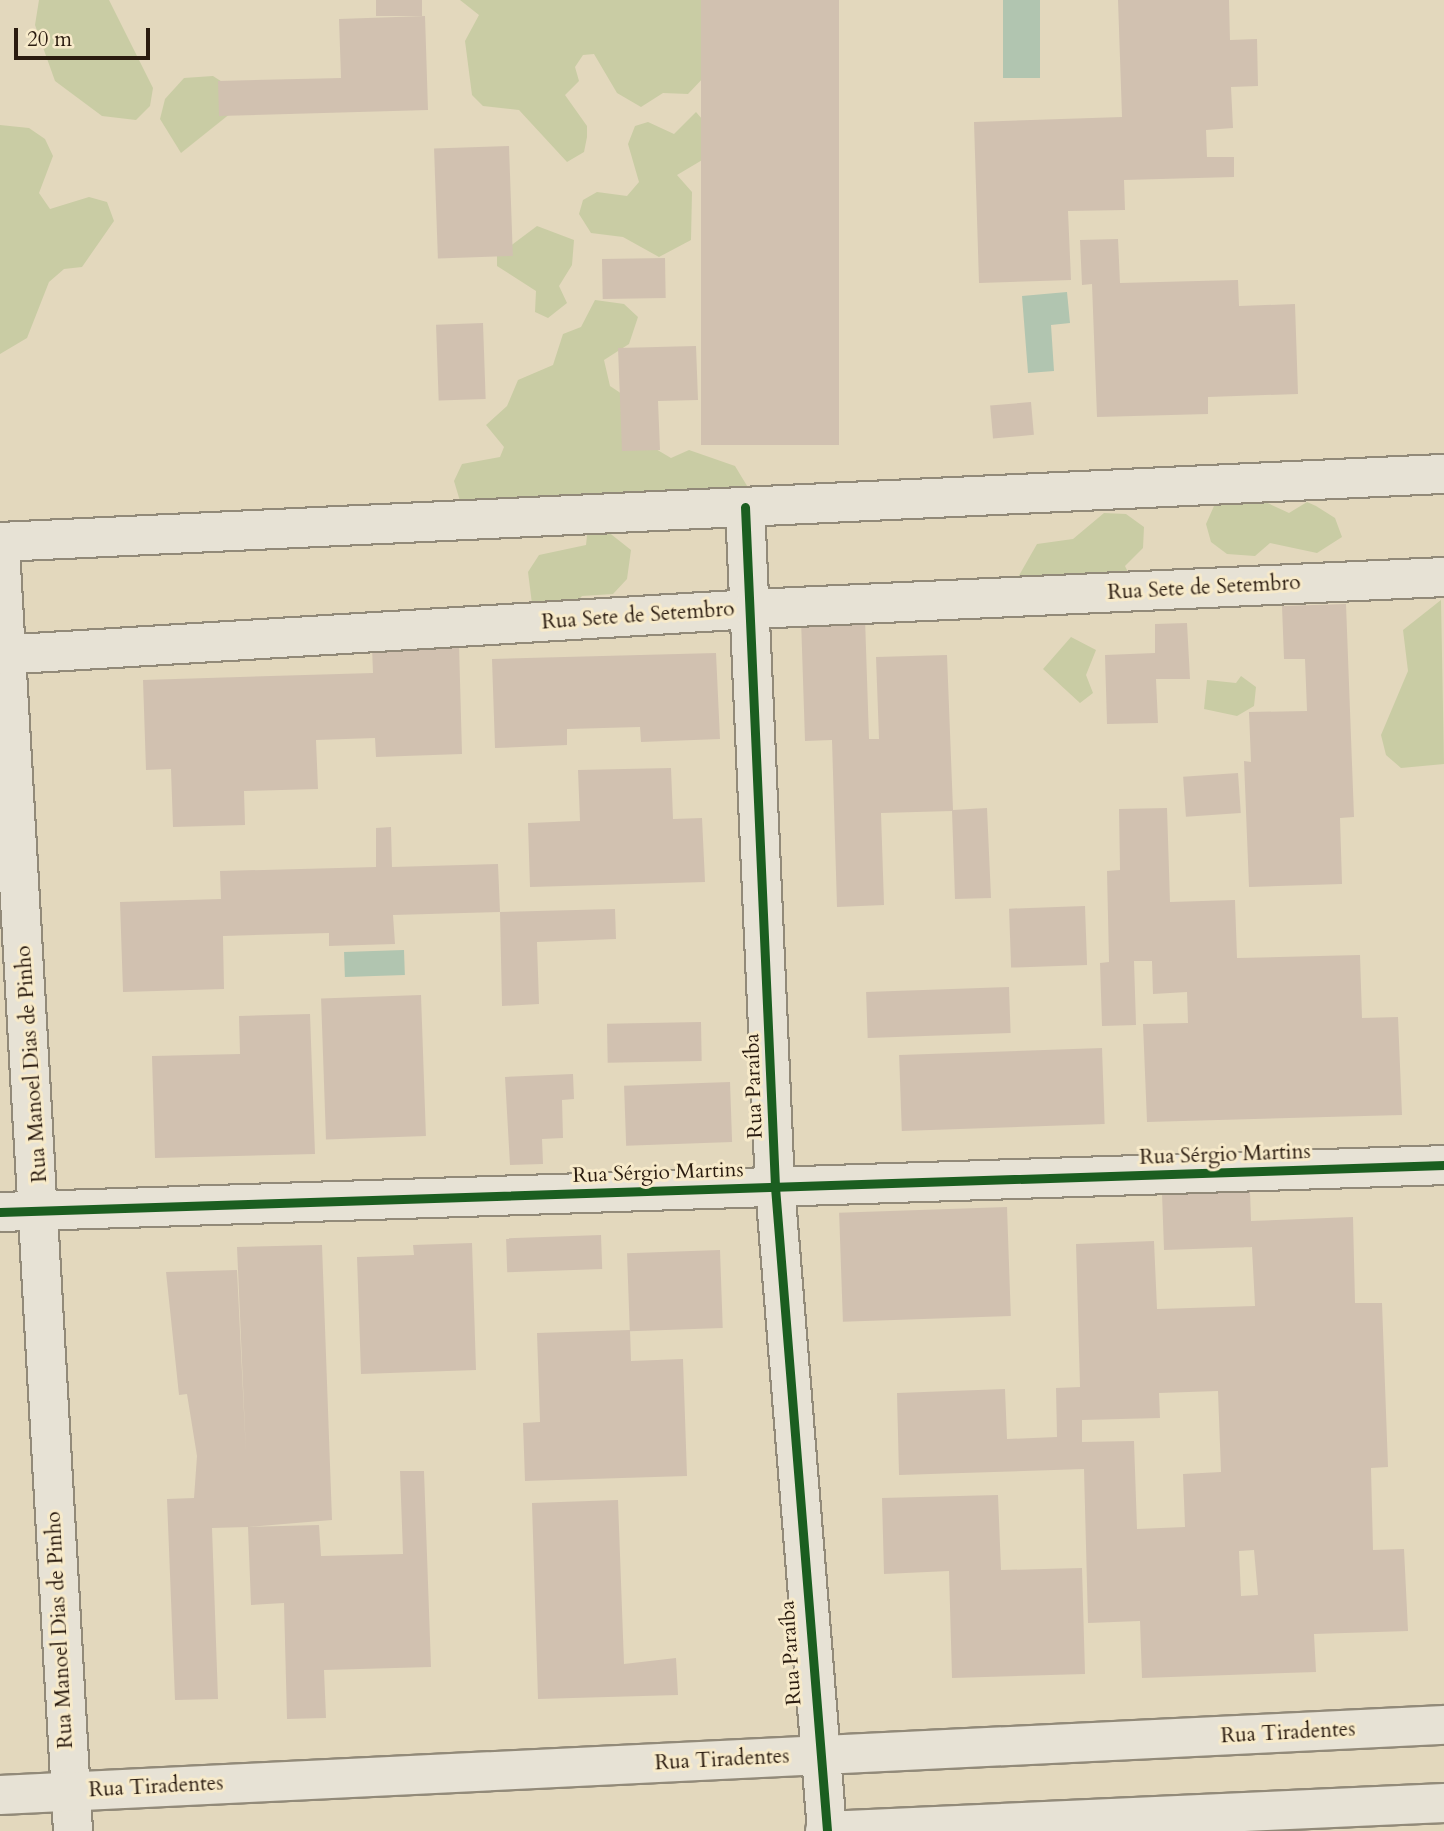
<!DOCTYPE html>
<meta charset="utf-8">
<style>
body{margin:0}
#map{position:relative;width:1444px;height:1831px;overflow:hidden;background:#e3d8bd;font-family:Cardo,serif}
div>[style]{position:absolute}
.green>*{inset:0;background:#c9cca4}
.water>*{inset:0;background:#b1c5b0;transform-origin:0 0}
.building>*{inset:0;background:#d1c1b0;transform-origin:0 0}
.roads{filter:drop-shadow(2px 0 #928a79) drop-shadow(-2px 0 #928a79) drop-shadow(0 2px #928a79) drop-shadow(0 -2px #928a79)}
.minor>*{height:38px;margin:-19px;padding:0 19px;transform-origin:19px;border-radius:19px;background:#e7e2d5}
.secondary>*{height:38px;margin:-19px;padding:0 19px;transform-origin:19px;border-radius:19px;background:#e7e2d5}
.cycleway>*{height:9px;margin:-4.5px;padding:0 4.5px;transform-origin:4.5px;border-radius:4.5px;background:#1b5e20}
span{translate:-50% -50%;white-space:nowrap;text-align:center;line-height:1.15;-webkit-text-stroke:6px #f7eaca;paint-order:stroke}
.street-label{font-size:21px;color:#2a1b0f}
.scale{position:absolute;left:14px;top:28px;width:136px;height:32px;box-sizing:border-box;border:4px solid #2a1b0f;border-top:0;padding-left:9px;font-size:21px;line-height:24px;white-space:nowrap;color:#2a1b0f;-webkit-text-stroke:5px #f7eaca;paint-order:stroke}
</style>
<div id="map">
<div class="green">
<div style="clip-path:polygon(39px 0,109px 0,153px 88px,150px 106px,136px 120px,102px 116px,55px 81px,35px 25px)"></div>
<div style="clip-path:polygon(460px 0,710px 0,706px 75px,688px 94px,663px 93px,641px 107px,617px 93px,594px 54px,583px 55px,575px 67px,579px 81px,565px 95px,587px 126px,587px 137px,584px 152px,567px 162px,519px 110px,483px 106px,472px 95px,465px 41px,479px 15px)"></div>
<div style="clip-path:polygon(213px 76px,230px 87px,231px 113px,181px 153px,160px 119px,165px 99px,184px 78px)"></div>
<div style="clip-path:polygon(696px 112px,715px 134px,714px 153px,677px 175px,692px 192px,691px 240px,659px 257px,623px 237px,591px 233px,579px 214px,583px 200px,597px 192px,627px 196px,639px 182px,628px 144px,635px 126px,648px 122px,674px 134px)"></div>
<div style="clip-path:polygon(0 125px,29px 128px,45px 139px,53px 156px,39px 193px,50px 209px,89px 197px,107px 202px,114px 221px,82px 267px,64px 269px,49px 282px,27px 338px,0 354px)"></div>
<div style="clip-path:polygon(537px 226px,574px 240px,572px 265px,559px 286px,567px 303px,548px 318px,535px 312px,536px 291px,497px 266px,497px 256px)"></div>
<div style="clip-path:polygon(595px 300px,624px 304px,638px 317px,629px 344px,604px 360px,610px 386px,634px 402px,654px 448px,671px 458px,689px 450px,735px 466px,755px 499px,730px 531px,681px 517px,607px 531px,631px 550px,627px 579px,613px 594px,582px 596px,569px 610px,532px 604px,528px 572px,539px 555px,586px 545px,588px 526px,460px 501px,454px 481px,462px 464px,500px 457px,504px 447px,486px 425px,507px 406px,518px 380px,553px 365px,563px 334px,581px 327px)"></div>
<div style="clip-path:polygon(1261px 500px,1289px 513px,1307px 502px,1316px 506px,1335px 518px,1342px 537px,1317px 553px,1270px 543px,1255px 556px,1227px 554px,1211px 542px,1206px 524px,1214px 506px)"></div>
<div style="clip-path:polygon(1104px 513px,1126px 514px,1144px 527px,1143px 548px,1125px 566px,1134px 585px,1017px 579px,1037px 544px,1073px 539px)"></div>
<div style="clip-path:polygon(1441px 600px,1444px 764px,1401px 768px,1386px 755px,1381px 735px,1408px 671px,1403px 630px)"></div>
<div style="clip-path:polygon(1071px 637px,1096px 650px,1086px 675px,1093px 693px,1080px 703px,1043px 669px)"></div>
<div style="clip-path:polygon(1241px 676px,1256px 687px,1254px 706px,1237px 716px,1204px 709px,1207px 680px,1236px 683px)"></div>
</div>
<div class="water">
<div style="left:1003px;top:0;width:37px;height:78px"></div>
<div style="clip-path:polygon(1067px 292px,1070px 323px,1051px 325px,1054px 371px,1028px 373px,1022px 296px)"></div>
<div style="left:404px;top:950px;width:25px;height:60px;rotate:88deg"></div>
</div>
<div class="building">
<div style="left:376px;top:0;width:46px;height:16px"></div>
<div style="left:701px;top:0;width:138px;height:445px"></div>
<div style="clip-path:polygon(1118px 0,1229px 0,1230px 40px,1257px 39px,1258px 86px,1231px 87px,1233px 128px,1206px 130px,1207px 157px,1234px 157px,1234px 177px,1124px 180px,1125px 210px,1068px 211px,1071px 280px,979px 283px,974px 122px,1122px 117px)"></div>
<div style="clip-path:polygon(425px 16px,428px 110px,219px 116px,218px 81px,341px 78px,339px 19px)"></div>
<div style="left:509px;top:146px;width:110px;height:75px;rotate:88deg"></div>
<div style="clip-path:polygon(1118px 239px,1120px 283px,1238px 280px,1239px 306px,1295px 304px,1298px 394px,1208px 397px,1208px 414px,1097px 417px,1092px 284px,1082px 285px,1080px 240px)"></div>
<div style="left:665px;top:258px;width:40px;height:63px;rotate:89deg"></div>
<div style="left:483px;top:323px;width:76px;height:47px;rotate:88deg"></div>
<div style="clip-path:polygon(696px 346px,698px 400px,658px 401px,660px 450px,622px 451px,618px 348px)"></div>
<div style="left:1031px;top:402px;width:33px;height:41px;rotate:85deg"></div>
<div style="clip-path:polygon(1346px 604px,1354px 817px,1340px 818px,1342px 884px,1249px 887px,1244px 761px,1251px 762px,1249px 712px,1307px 711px,1305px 659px,1284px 659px,1282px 606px)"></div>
<div style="clip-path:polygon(865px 618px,869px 739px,879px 739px,876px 657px,947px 655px,953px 810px,987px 808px,991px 898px,955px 899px,952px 811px,881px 813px,884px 905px,837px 907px,832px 740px,805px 741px,801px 619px)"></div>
<div style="clip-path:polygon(1187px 623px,1190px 679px,1156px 679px,1158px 723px,1107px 724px,1105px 655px,1155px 653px,1155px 624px)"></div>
<div style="clip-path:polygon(459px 644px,462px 754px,376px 757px,375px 738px,316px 740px,318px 789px,244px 791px,245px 825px,173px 827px,171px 769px,146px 770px,143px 680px,373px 673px,372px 647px)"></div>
<div style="clip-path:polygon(716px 653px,720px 739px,641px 742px,640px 727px,567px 729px,567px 745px,495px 748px,492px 659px)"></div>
<div style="clip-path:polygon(671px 768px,673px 819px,702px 818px,705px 882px,530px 887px,528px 823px,580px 821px,578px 770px)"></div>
<div style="left:1238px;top:773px;width:40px;height:55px;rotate:86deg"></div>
<div style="clip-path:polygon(1167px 808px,1170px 902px,1235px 900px,1237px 958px,1360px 955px,1362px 1018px,1398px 1017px,1402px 1115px,1147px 1122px,1143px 1024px,1188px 1023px,1187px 992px,1153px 994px,1152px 961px,1134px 961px,1136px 1025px,1102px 1026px,1100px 963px,1109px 962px,1107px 871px,1120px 870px,1119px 809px)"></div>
<div style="clip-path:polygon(391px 827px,392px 867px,498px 864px,500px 912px,615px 909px,616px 939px,537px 942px,539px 1004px,502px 1006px,500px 912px,393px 915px,395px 944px,329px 946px,329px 933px,223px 936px,224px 989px,123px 992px,120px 902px,221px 899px,220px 871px,376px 867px,376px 828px)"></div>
<div style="left:1085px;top:906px;width:59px;height:76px;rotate:88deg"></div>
<div style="left:1009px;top:987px;width:46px;height:143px;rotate:88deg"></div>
<div style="left:421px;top:995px;width:141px;height:100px;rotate:88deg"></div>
<div style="clip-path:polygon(310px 1014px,315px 1154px,155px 1158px,152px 1056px,240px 1054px,239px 1016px)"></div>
<div style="left:701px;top:1022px;width:39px;height:94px;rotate:89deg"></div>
<div style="left:1102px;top:1048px;width:76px;height:203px;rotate:88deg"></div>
<div style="clip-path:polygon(573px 1074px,574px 1099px,562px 1100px,563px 1138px,542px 1139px,543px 1164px,510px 1165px,505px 1077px)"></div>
<div style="left:730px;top:1082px;width:60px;height:106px;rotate:88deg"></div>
<div style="clip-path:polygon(evenodd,1250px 1191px,1251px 1221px,1353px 1217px,1355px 1303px,1382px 1303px,1388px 1467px,1371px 1468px,1373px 1550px,1404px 1549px,1408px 1631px,1314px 1634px,1316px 1672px,1142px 1678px,1140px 1621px,1088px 1623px,1084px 1469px,899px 1475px,897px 1393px,1005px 1389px,1007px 1439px,1057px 1437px,1056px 1388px,1080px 1387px,1076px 1244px,1154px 1241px,1157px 1309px,1255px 1306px,1252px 1247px,1164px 1250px,1162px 1193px,1250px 1191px,1218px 1391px,1221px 1472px,1183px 1474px,1185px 1527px,1137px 1529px,1134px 1441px,1082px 1442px,1082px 1420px,1160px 1418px,1159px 1393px,1218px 1391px,1250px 1191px,1254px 1550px,1258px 1595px,1241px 1596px,1239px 1551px,1254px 1550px)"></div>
<div style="left:1007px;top:1207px;width:109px;height:168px;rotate:88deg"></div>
<div style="left:601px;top:1235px;width:34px;height:95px;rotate:88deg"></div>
<div style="clip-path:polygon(472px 1243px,476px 1370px,361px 1374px,357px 1257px,414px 1255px,413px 1245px)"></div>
<div style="clip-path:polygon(322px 1245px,332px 1520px,248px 1527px,319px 1525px,321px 1556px,403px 1554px,400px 1471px,424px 1471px,431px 1667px,324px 1670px,326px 1718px,287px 1719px,284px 1603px,251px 1605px,248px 1527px,212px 1528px,218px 1699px,175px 1700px,167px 1499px,194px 1498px,197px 1456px,187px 1394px,179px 1395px,166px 1272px,237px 1270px,246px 1454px,237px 1247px)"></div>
<div style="left:720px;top:1250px;width:78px;height:93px;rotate:88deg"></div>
<div style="clip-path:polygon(630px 1330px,631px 1361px,683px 1359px,687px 1476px,525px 1481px,523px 1423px,540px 1422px,537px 1333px)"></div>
<div style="clip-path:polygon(998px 1495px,1001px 1570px,1082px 1568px,1085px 1674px,952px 1678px,949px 1571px,884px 1574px,882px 1498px)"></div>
<div style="clip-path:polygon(618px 1500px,624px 1664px,676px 1658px,678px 1695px,538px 1699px,532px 1503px)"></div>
</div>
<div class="roads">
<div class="minor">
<div style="left:745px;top:507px;width:681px;rotate:87.47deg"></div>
<div style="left:775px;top:1187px;width:646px;rotate:85.38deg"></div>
<div style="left:0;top:549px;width:1284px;rotate:86.74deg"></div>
<div style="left:0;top:1212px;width:1445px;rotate:-1.86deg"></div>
</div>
<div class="secondary">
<div style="left:0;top:542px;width:1446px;rotate:-2.7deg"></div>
<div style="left:0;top:655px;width:754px;rotate:-3.5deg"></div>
<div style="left:753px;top:609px;width:692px;rotate:-2.65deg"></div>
<div style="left:0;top:1795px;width:1446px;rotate:-2.78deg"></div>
<div style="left:825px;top:1831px;width:620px;rotate:-2.59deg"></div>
</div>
</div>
<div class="cycleway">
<div style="left:745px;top:507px;width:681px;rotate:87.47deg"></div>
<div style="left:775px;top:1187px;width:646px;rotate:85.38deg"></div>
<div style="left:0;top:1212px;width:1445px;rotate:-1.86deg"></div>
</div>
<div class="street-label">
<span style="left:1204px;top:588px;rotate:-3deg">Rua Sete de Setembro</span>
<span style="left:638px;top:616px;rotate:-4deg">Rua Sete de Setembro</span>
<span style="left:32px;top:1064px;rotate:-94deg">Rua Manoel Dias de Pinho</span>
<span style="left:754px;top:1086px;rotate:-92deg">Rua Paraíba</span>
<span style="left:1225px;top:1155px;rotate:-2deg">Rua Sérgio Martins</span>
<span style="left:658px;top:1173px;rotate:-2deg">Rua Sérgio Martins</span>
<span style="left:60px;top:1630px;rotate:-93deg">Rua Manoel Dias de Pinho</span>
<span style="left:791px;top:1653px;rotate:-94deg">Rua Paraíba</span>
<span style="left:1288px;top:1733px;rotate:-3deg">Rua Tiradentes</span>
<span style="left:722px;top:1760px;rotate:-3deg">Rua Tiradentes</span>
<span style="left:156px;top:1787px;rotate:-3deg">Rua Tiradentes</span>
</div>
<div class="scale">20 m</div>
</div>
